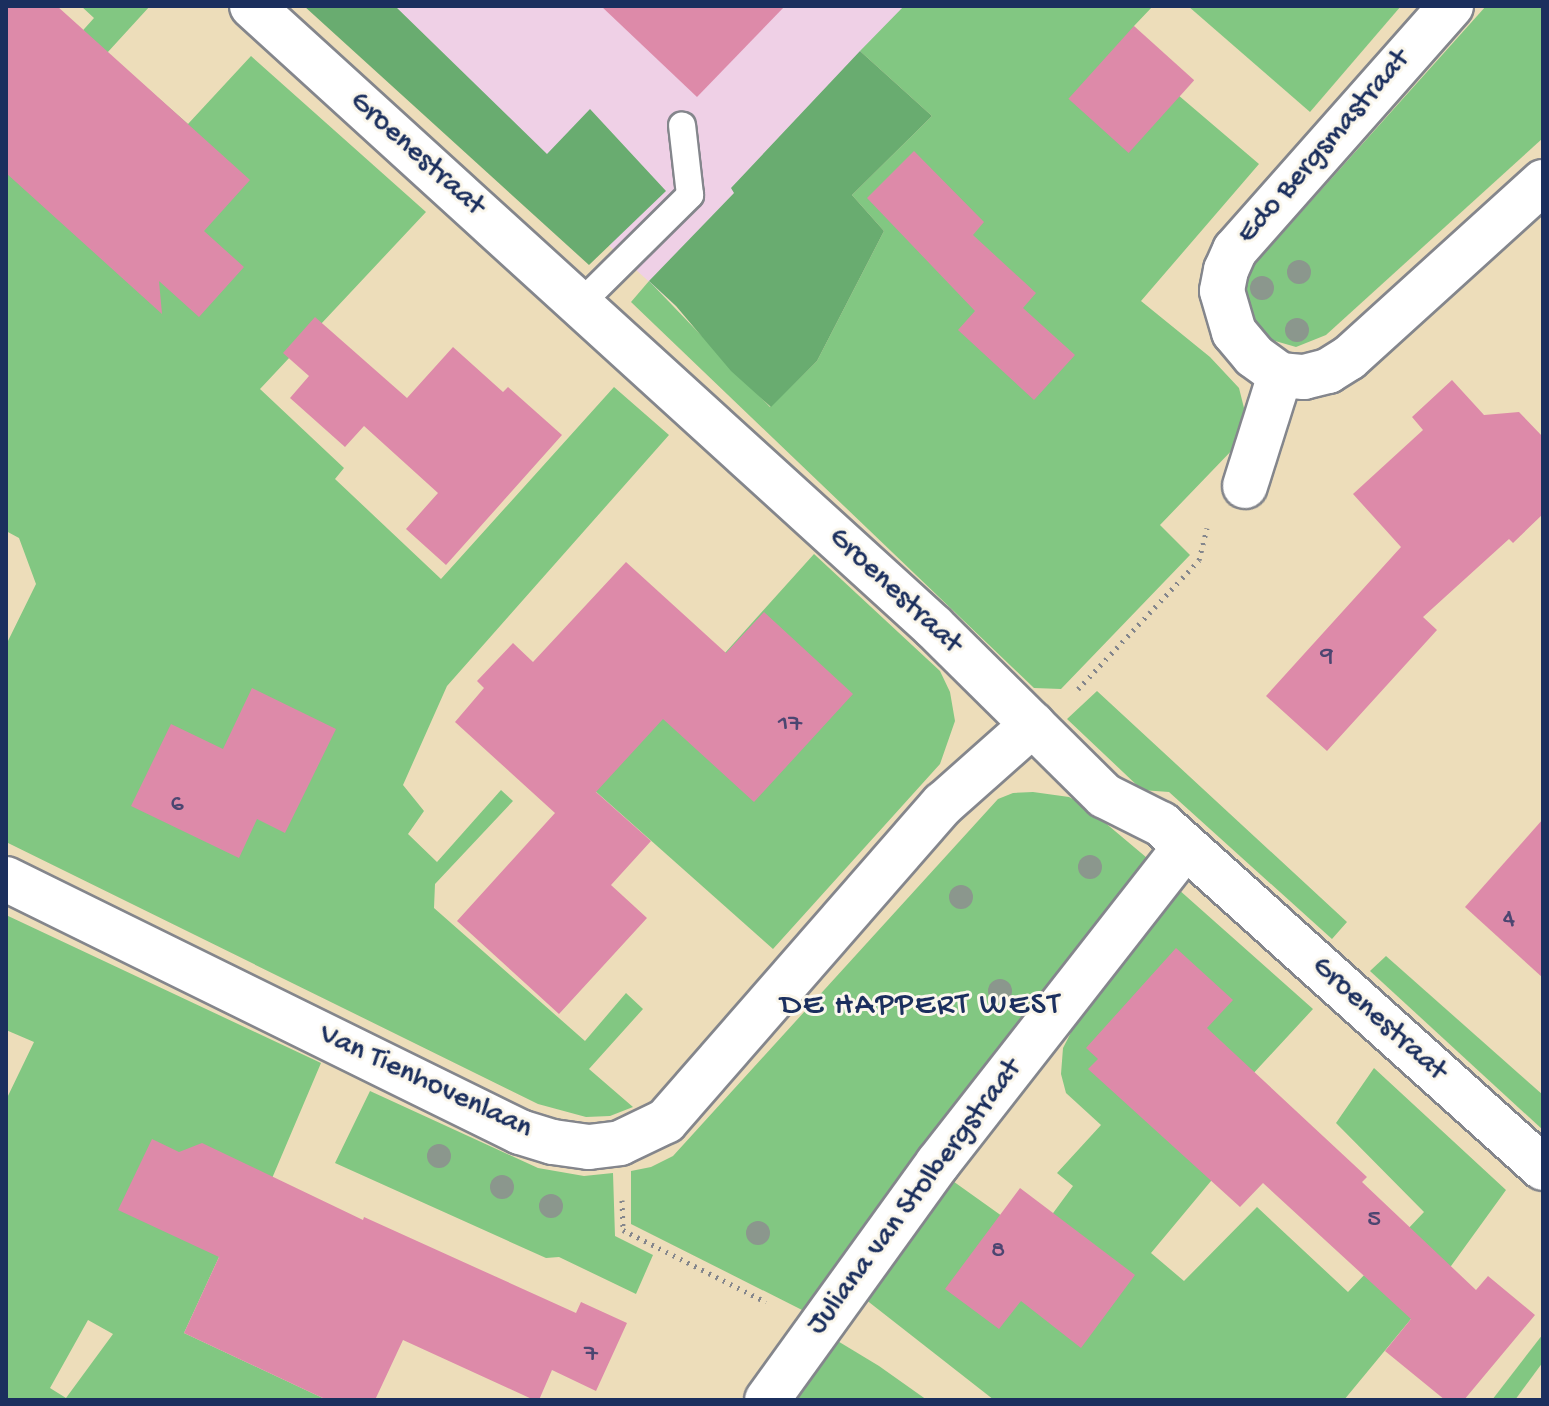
<!DOCTYPE html>
<style>
body{margin:0}
#map{position:relative;width:1549px;height:1406px;overflow:hidden;background:#edddba;font-family:"Gochi Hand",sans-serif}
div>[style]{position:absolute}
.built>*{inset:0;background:#efd0e6}
.green>*{inset:0;background:#82c782}
.forest>*{inset:0;background:#69ac70}
.building>*{inset:0;background:#dd8aa9;transform-origin:0 0}
.path>*{height:5px;margin-top:-2.5px;transform-origin:0;background:repeating-linear-gradient(90deg,#84868c 0 2px,transparent 0 8px)}
.roads{filter:drop-shadow(2px 0 #84868c) drop-shadow(-2px 0 #84868c) drop-shadow(0 2px #84868c) drop-shadow(0 -2px #84868c)}
.lane>*{height:26px;margin:-13px;padding:0 13px;transform-origin:13px;border-radius:13px;background:#fff}
.street>*{height:44px;margin:-22px;padding:0 22px;transform-origin:22px;border-radius:22px;background:#fff}
.trees>*{width:24px;height:24px;margin:-12px;border-radius:50%;background:#8b978d}
span{translate:-50% -50%;white-space:nowrap;text-align:center;line-height:1.15;-webkit-text-stroke:6px #fbf7ec;paint-order:stroke}
.number-label{font-size:26px;color:#4c4671}
.number-label span{-webkit-text-stroke-width:0}
.street-label{font-size:30px;color:#1b2f5e}
.neighbourhood-label{font-size:32px;color:#1b2f5e;letter-spacing:2px}
.frame{position:absolute;inset:0;border:8px solid #1b2f5e;pointer-events:none}
</style>
<div id="map">
<div class="built">
<div style="clip-path:polygon(344px 6px,905px 6px,735px 193px,676px 306px)"></div>
</div>
<div class="green">
<div style="clip-path:polygon(81px 6px,150px 6px,107px 53px,188px 124px,251px 56px,426px 212px,260px 389px,344px 468px,335px 479px,441px 579px,614px 387px,669px 435px,447px 686px,403px 785px,424px 811px,408px 834px,437px 862px,501px 790px,513px 801px,435px 884px,434px 908px,585px 1041px,626px 993px,643px 1009px,589px 1069px,633px 1107px,610px 1116px,586px 1117px,538px 1104px,6px 842px,6px 645px,36px 584px,19px 538px,6px 531px,6px 116px,94px 18px)"></div>
<div style="clip-path:polygon(904px 6px,1153px 6px,1134px 26px,1130px 54px,1259px 164px,1141px 301px,1210px 357px,1239px 388px,1244px 408px,1243px 429px,1236px 446px,1160px 525px,1190px 555px,1061px 689px,1034px 688px,631px 302px,649px 281px,770px 407px,817px 361px,884px 231px,852px 195px,932px 116px,860px 51px)"></div>
<div style="clip-path:polygon(1188px 6px,1401px 6px,1310px 112px)"></div>
<div style="clip-path:polygon(1486px 6px,1543px 6px,1543px 138px,1326px 335px,1296px 347px,1265px 338px,1253px 327px,1243px 298px,1253px 266px)"></div>
<div style="clip-path:polygon(814px 554px,940px 671px,950px 692px,955px 721px,940px 764px,773px 949px,530px 733px,689px 693px)"></div>
<div style="clip-path:polygon(1097px 691px,1347px 922px,1332px 939px,1169px 792px,1142px 790px,1067px 719px)"></div>
<div style="clip-path:polygon(1033px 792px,1069px 797px,1084px 805px,1153px 863px,808px 1313px,631px 1224px,631px 1171px,651px 1167px,673px 1156px,998px 799px,1013px 793px)"></div>
<div style="clip-path:polygon(1178px 889px,1313px 1009px,1214px 1116px,1216px 1175px,1151px 1253px,1184px 1281px,1257px 1207px,1348px 1292px,1424px 1212px,1336px 1123px,1374px 1068px,1506px 1190px,1425px 1302px,1344px 1400px,994px 1400px,865px 1299px,950px 1179px,1034px 1239px,1073px 1186px,1057px 1173px,1101px 1125px,1066px 1093px,1061px 1074px,1063px 1048px,1080px 1015px)"></div>
<div style="clip-path:polygon(evenodd,6px 915px,321px 1063px,259px 1209px,219px 1257px,184px 1333px,327px 1400px,6px 1400px,6px 1100px,34px 1042px,6px 1030px,6px 915px,88px 1320px,113px 1334px,66px 1398px,50px 1388px,88px 1320px)"></div>
<div style="clip-path:polygon(1386px 956px,1543px 1095px,1543px 1130px,1370px 971px)"></div>
<div style="clip-path:polygon(370px 1091px,538px 1168px,584px 1176px,613px 1173px,615px 1236px,653px 1255px,636px 1294px,559px 1257px,546px 1258px,335px 1163px)"></div>
<div style="clip-path:polygon(1543px 1334px,1543px 1362px,1515px 1400px,1492px 1400px)"></div>
<div style="clip-path:polygon(836px 1340px,879px 1366px,927px 1400px,795px 1400px)"></div>
</div>
<div class="forest">
<div style="clip-path:polygon(304px 6px,395px 6px,547px 154px,590px 109px,666px 191px,589px 265px)"></div>
<div style="clip-path:polygon(860px 51px,932px 116px,852px 195px,884px 231px,817px 361px,771px 407px,731px 371px,676px 306px,649px 281px,734px 193px,731px 188px)"></div>
</div>
<div class="building">
<div style="clip-path:polygon(6px 6px,57px 6px,250px 180px,204px 231px,244px 267px,199px 317px,159px 281px,162px 314px,6px 173px)"></div>
<div style="clip-path:polygon(601px 6px,785px 6px,697px 97px)"></div>
<div style="left:1134px;top:26px;width:81px;height:98px;rotate:42deg"></div>
<div style="clip-path:polygon(914px 151px,984px 222px,973px 235px,1036px 293px,1023px 308px,1075px 355px,1034px 400px,958px 330px,975px 311px,867px 198px)"></div>
<div style="clip-path:polygon(315px 317px,407px 398px,453px 347px,503px 392px,508px 387px,562px 435px,446px 565px,406px 529px,438px 493px,364px 426px,345px 447px,290px 398px,309px 376px,283px 353px)"></div>
<div style="clip-path:polygon(1452px 380px,1484px 415px,1519px 412px,1543px 437px,1543px 514px,1513px 543px,1509px 539px,1423px 617px,1437px 630px,1327px 751px,1266px 696px,1401px 547px,1353px 494px,1423px 430px,1412px 417px)"></div>
<div style="clip-path:polygon(626px 562px,726px 653px,764px 612px,853px 694px,754px 802px,663px 719px,596px 792px,651px 841px,611px 885px,647px 918px,559px 1014px,457px 921px,555px 813px,455px 722px,484px 688px,477px 681px,513px 643px,533px 662px)"></div>
<div style="clip-path:polygon(252px 688px,336px 729px,285px 833px,257px 819px,239px 858px,131px 806px,171px 724px,223px 749px)"></div>
<div style="clip-path:polygon(1543px 819px,1543px 978px,1465px 907px)"></div>
<div style="clip-path:polygon(1176px 948px,1233px 1000px,1207px 1028px,1367px 1177px,1362px 1182px,1476px 1290px,1488px 1276px,1535px 1315px,1464px 1400px,1445px 1400px,1385px 1351px,1411px 1319px,1263px 1183px,1240px 1207px,1088px 1069px,1098px 1059px,1086px 1048px)"></div>
<div style="clip-path:polygon(152px 1139px,179px 1152px,202px 1143px,363px 1220px,364px 1217px,576px 1313px,581px 1302px,627px 1323px,596px 1391px,552px 1370px,539px 1400px,534px 1400px,403px 1340px,375px 1400px,327px 1400px,184px 1333px,219px 1257px,118px 1210px)"></div>
<div style="clip-path:polygon(1020px 1188px,1135px 1275px,1081px 1348px,1021px 1301px,999px 1329px,945px 1289px)"></div>
</div>
<div class="path">
<div style="left:1078px;top:689px;width:177px;rotate:-46.8deg"></div>
<div style="left:1199px;top:560px;width:33px;rotate:-76deg"></div>
<div style="left:622px;top:1200px;width:30px;rotate:88deg"></div>
<div style="left:623px;top:1230px;width:160px;rotate:26.7deg"></div>
</div>
<div class="roads">
<div class="lane">
<div style="left:580px;top:304px;width:155px;rotate:-44.7deg"></div>
<div style="left:690px;top:195px;width:70px;rotate:-96.5deg"></div>
</div>
<div class="street">
<div style="left:252px;top:6px;width:922px;rotate:42.32deg"></div>
<div style="left:934px;top:627px;width:240px;rotate:44.7deg"></div>
<div style="left:1105px;top:796px;width:63px;rotate:26.6deg"></div>
<div style="left:1161px;top:824px;width:514px;rotate:42deg"></div>
<div style="left:1451px;top:6px;width:326px;rotate:131.5deg"></div>
<div style="left:1235px;top:250px;width:22px;rotate:114deg"></div>
<div style="left:1226px;top:270px;width:21px;rotate:101deg"></div>
<div style="left:1222px;top:291px;width:43px;rotate:73.7deg"></div>
<div style="left:1234px;top:332px;width:31px;rotate:50deg"></div>
<div style="left:1254px;top:356px;width:32px;rotate:36deg"></div>
<div style="left:1280px;top:375px;width:24px;rotate:5deg"></div>
<div style="left:1304px;top:377px;width:25px;rotate:-14deg"></div>
<div style="left:1328px;top:371px;width:25px;rotate:-32deg"></div>
<div style="left:1349px;top:358px;width:262px;rotate:-42.2deg"></div>
<div style="left:1245px;top:486px;width:116px;rotate:-72.5deg"></div>
<div style="left:6px;top:879px;width:573px;rotate:26.21deg"></div>
<div style="left:520px;top:1132px;width:34px;rotate:17deg"></div>
<div style="left:553px;top:1142px;width:36px;rotate:8deg"></div>
<div style="left:589px;top:1147px;width:31px;rotate:-7deg"></div>
<div style="left:620px;top:1143px;width:51px;rotate:-25.6deg"></div>
<div style="left:666px;top:1121px;width:421px;rotate:-48.9deg"></div>
<div style="left:943px;top:804px;width:120px;rotate:-41.6deg"></div>
<div style="left:767px;top:1400px;width:292px;rotate:-54.2deg"></div>
<div style="left:938px;top:1163px;width:401px;rotate:-52deg"></div>
</div>
</div>
<div class="trees">
<div style="left:1299px;top:272px"></div>
<div style="left:1262px;top:288px"></div>
<div style="left:1297px;top:330px"></div>
<div style="left:1090px;top:867px"></div>
<div style="left:961px;top:897px"></div>
<div style="left:1000px;top:991px"></div>
<div style="left:439px;top:1156px"></div>
<div style="left:502px;top:1187px"></div>
<div style="left:551px;top:1206px"></div>
<div style="left:758px;top:1233px"></div>
</div>
<div class="number-label">
<span style="left:1327px;top:657px">9</span>
<span style="left:790px;top:726px">17</span>
<span style="left:177px;top:806px">6</span>
<span style="left:1509px;top:920px">4</span>
<span style="left:1374px;top:1221px">5</span>
<span style="left:998px;top:1252px">8</span>
<span style="left:591px;top:1356px">7</span>
</div>
<div class="street-label">
<span style="left:1325px;top:148px;rotate:-49deg">Edo Bergsmastraat</span>
<span style="left:416px;top:155px;rotate:42deg">Groenestraat</span>
<span style="left:894px;top:592px;rotate:43deg">Groenestraat</span>
<span style="left:1378px;top:1020px;rotate:42deg">Groenestraat</span>
<span style="left:425px;top:1083px;rotate:25deg">Van Tienhovenlaan</span>
<span style="left:916px;top:1198px;rotate:-53deg">Juliana van Stolbergstraat</span>
</div>
<div class="neighbourhood-label">
<span style="left:921px;top:1006px">DE HAPPERT WEST</span>
</div>
<div class="frame"></div>
</div>
